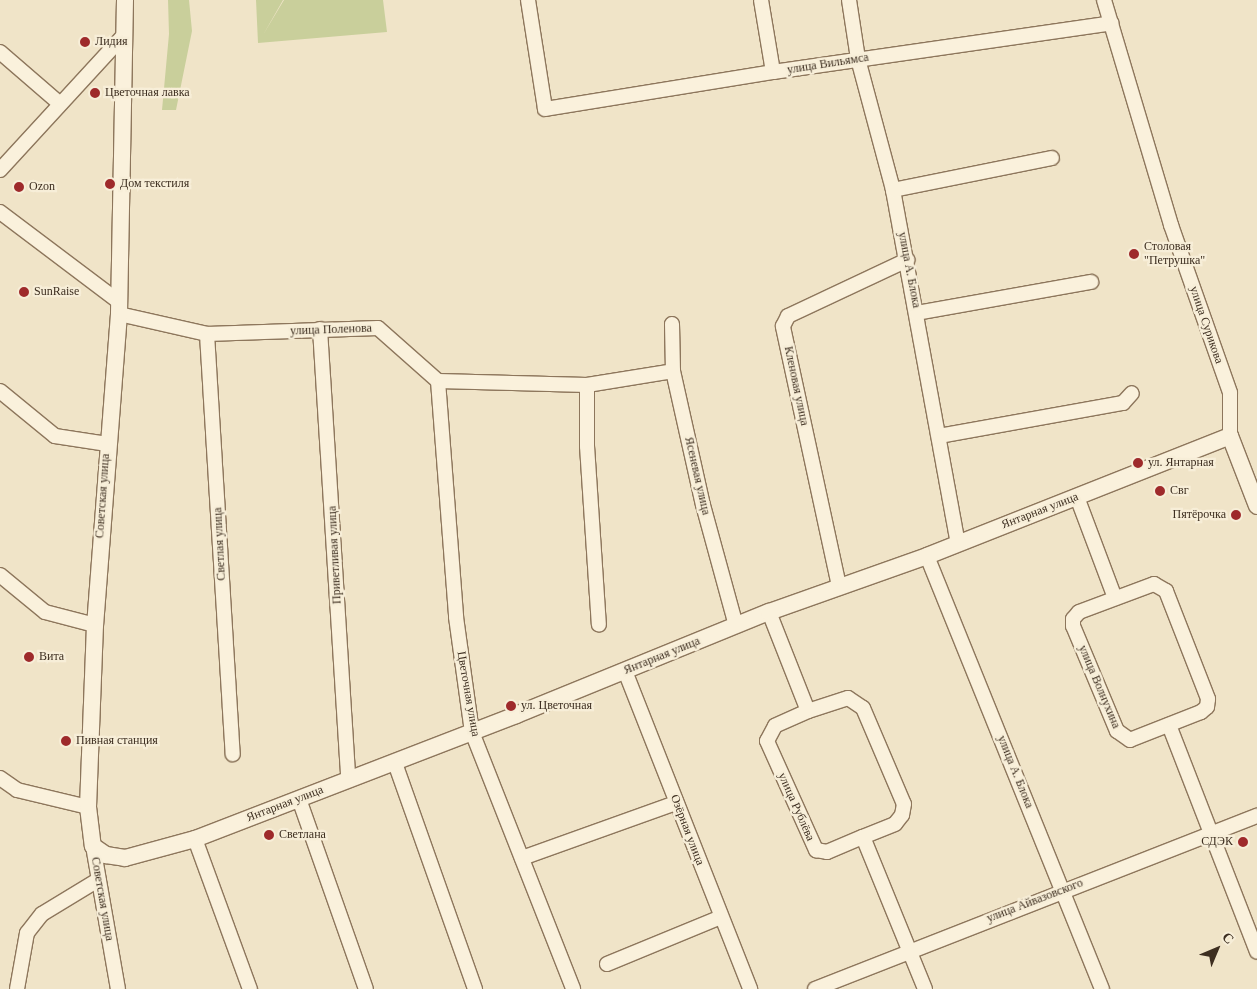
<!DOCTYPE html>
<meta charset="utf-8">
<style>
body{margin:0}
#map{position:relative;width:1257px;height:989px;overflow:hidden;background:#f0e4c8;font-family:Georgia,serif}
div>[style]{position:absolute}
.green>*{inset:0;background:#c9cf9b}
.roads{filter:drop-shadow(1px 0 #8d765c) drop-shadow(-1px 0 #8d765c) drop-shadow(0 1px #8d765c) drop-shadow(0 -1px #8d765c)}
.minor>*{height:14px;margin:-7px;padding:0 7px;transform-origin:7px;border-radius:7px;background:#faf1dc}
.tertiary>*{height:16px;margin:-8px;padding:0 8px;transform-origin:8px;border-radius:8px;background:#faf1dc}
.dots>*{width:14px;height:14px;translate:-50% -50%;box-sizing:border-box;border:2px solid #f7eed8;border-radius:50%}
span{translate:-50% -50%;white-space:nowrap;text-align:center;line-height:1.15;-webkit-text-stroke:4.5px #f7eed8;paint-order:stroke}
.poi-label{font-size:12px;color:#3d2e20}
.left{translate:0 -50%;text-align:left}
.right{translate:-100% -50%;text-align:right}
.street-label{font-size:12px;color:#3d2e20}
.north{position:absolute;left:1192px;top:924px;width:50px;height:50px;-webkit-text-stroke:4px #f7eed8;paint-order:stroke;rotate:45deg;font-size:14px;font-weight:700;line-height:20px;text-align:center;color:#3d2e20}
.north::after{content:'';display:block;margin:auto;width:18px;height:22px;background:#3d2e20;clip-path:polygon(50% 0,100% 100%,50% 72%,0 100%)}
</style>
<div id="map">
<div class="green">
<div style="clip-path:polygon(168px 0,189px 0,192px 31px,176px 110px,162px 110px,169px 34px)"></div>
<div style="clip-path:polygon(256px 0,283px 0,263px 35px,284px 0,383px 0,387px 32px,258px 43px)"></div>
</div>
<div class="roads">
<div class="minor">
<div style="left:528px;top:0;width:110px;rotate:81.1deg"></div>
<div style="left:545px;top:109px;width:231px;rotate:-9.2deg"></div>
<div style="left:773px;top:72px;width:342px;rotate:-8.2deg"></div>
<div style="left:761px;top:0;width:73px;rotate:80.5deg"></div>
<div style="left:849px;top:0;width:60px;rotate:81.3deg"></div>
<div style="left:858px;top:59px;width:136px;rotate:75deg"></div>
<div style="left:893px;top:190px;width:359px;rotate:79.6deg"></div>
<div style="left:1104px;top:0;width:235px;rotate:73.4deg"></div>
<div style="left:1171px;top:225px;width:178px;rotate:70.6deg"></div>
<div style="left:1230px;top:393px;width:43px;rotate:90deg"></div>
<div style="left:0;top:52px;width:78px;rotate:40.8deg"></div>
<div style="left:0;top:170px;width:183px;rotate:-47.4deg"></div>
<div style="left:893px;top:190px;width:162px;rotate:-11.4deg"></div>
<div style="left:0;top:212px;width:148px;rotate:37deg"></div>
<div style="left:917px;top:313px;width:177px;rotate:-10.1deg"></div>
<div style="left:119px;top:314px;width:90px;rotate:12.8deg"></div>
<div style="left:207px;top:334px;width:171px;rotate:-2deg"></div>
<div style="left:378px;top:328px;width:80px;rotate:41.5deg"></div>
<div style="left:438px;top:381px;width:149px;rotate:1.5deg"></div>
<div style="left:587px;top:385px;width:87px;rotate:-9.2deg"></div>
<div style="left:672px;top:324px;width:47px;rotate:88.8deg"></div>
<div style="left:673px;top:371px;width:137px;rotate:77.4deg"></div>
<div style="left:703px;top:505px;width:125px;rotate:74.7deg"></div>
<div style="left:320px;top:329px;width:452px;rotate:86.4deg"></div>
<div style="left:207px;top:334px;width:421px;rotate:86.5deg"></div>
<div style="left:438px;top:381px;width:237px;rotate:85.6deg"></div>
<div style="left:456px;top:617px;width:116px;rotate:82.1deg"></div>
<div style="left:472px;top:732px;width:276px;rotate:68.5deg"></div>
<div style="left:587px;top:385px;width:61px;rotate:90deg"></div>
<div style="left:587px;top:446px;width:179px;rotate:86.2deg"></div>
<div style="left:0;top:391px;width:71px;rotate:39.3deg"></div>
<div style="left:55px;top:436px;width:53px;rotate:8.7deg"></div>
<div style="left:939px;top:436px;width:187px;rotate:-10.2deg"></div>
<div style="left:1123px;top:403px;width:13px;rotate:-48deg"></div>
<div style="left:1077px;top:497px;width:108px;rotate:69.4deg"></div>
<div style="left:927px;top:556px;width:467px;rotate:68deg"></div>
<div style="left:0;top:575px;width:58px;rotate:39.4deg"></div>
<div style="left:45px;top:612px;width:52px;rotate:14.6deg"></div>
<div style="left:1154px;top:584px;width:14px;rotate:30deg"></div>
<div style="left:1166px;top:591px;width:116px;rotate:68.7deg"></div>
<div style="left:1208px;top:699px;width:8px;rotate:97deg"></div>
<div style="left:1207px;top:707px;width:8px;rotate:140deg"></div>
<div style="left:1201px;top:712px;width:76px;rotate:158.5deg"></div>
<div style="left:1130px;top:740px;width:16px;rotate:-145deg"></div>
<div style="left:1117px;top:731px;width:114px;rotate:-112.7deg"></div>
<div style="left:1073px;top:626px;width:7px;rotate:-90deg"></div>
<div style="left:1073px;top:619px;width:9px;rotate:-49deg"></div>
<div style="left:1079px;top:612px;width:80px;rotate:-20.5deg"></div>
<div style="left:839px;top:586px;width:266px;rotate:-102.2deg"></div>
<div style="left:783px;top:326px;width:11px;rotate:-63deg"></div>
<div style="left:788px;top:316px;width:132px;rotate:-25.2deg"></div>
<div style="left:769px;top:612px;width:106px;rotate:68.5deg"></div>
<div style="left:808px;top:711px;width:36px;rotate:156deg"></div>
<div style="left:775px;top:726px;width:17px;rotate:118deg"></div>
<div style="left:767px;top:741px;width:120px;rotate:65.8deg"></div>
<div style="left:816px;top:850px;width:11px;rotate:10deg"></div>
<div style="left:827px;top:852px;width:39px;rotate:-23deg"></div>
<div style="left:863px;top:837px;width:164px;rotate:67.8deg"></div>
<div style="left:625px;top:671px;width:342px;rotate:68.5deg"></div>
<div style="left:808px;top:711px;width:42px;rotate:-18deg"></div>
<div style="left:848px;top:698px;width:18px;rotate:34deg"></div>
<div style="left:863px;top:708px;width:104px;rotate:66.9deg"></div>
<div style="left:904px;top:804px;width:11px;rotate:100deg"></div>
<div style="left:902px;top:815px;width:11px;rotate:128deg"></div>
<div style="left:895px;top:824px;width:35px;rotate:158deg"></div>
<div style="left:1169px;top:725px;width:243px;rotate:68.8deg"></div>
<div style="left:395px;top:763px;width:240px;rotate:70.5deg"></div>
<div style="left:0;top:778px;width:21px;rotate:35deg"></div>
<div style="left:17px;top:790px;width:73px;rotate:13.5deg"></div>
<div style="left:299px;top:799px;width:201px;rotate:70.6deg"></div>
<div style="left:195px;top:839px;width:160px;rotate:69.9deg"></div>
<div style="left:93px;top:846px;width:145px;rotate:80.1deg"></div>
<div style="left:522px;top:858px;width:164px;rotate:-19.7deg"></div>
<div style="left:607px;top:964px;width:123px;rotate:-22.4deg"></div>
<div style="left:17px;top:989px;width:57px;rotate:-79.9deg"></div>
<div style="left:27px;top:933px;width:24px;rotate:-52deg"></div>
<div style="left:42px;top:914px;width:66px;rotate:-31.3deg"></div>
<div style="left:815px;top:989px;width:475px;rotate:-21.4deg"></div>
</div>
<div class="tertiary">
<div style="left:125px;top:0;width:314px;rotate:91.1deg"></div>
<div style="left:119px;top:314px;width:312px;rotate:94.4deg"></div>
<div style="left:95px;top:625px;width:182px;rotate:92.2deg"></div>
<div style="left:88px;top:807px;width:39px;rotate:83deg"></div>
<div style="left:93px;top:846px;width:16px;rotate:35deg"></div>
<div style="left:106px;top:855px;width:19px;rotate:9deg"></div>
<div style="left:125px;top:858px;width:73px;rotate:-15.2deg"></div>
<div style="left:195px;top:839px;width:344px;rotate:-21.1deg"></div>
<div style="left:516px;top:715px;width:273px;rotate:-22.2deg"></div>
<div style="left:769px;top:612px;width:168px;rotate:-19.5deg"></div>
<div style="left:927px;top:556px;width:326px;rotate:-21.6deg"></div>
<div style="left:1230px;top:436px;width:75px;rotate:68.9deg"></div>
</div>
</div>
<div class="dots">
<div style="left:85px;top:42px;background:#9e2a2b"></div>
<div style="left:95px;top:93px;background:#9e2a2b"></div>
<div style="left:110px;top:184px;background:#9e2a2b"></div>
<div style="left:19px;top:187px;background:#9e2a2b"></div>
<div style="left:1134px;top:254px;background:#9e2a2b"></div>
<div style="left:24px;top:292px;background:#9e2a2b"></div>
<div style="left:1138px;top:463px;background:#9e2a2b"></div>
<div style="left:1160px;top:491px;background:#9e2a2b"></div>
<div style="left:1236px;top:515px;background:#9e2a2b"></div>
<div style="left:29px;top:657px;background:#9e2a2b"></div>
<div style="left:511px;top:706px;background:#9e2a2b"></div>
<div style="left:66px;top:741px;background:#9e2a2b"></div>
<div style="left:269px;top:835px;background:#9e2a2b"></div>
<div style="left:1243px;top:842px;background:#9e2a2b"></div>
</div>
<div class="poi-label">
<span class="left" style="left:95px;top:42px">Лидия</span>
<span class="left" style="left:105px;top:93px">Цветочная лавка</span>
<span class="left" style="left:120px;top:184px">Дом текстиля</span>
<span class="left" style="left:29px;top:187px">Ozon</span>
<span class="left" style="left:1144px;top:254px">Столовая<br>"Петрушка"</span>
<span class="left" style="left:34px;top:292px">SunRaise</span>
<span class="left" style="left:1148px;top:463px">ул. Янтарная</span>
<span class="left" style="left:1170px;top:491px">Свг</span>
<span class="right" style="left:1226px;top:515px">Пятёрочка</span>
<span class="left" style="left:39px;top:657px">Вита</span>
<span class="left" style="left:521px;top:706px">ул. Цветочная</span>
<span class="left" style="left:76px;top:741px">Пивная станция</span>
<span class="left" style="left:279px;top:835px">Светлана</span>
<span class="right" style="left:1233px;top:842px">СДЭК</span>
</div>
<div class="street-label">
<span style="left:828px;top:64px;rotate:-9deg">улица Вильямса</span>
<span style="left:909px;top:270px;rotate:79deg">улица А. Блока</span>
<span style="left:1206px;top:325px;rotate:71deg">улица Сурикова</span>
<span style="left:331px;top:330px;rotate:-2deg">улица Поленова</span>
<span style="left:796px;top:386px;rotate:78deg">Кленовая улица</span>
<span style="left:697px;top:476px;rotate:77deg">Ясеневая улица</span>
<span style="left:103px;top:496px;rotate:-86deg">Советская улица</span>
<span style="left:1040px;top:511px;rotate:-21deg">Янтарная улица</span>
<span style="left:220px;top:544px;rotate:-93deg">Светлая улица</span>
<span style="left:335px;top:555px;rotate:-93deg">Приветливая улица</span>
<span style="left:662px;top:656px;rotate:-22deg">Янтарная улица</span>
<span style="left:1099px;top:687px;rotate:67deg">улица Волнухина</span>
<span style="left:468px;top:694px;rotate:80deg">Цветочная улица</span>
<span style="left:1015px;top:772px;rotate:68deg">улица А. Блока</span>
<span style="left:285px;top:804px;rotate:-21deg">Янтарная улица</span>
<span style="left:796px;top:807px;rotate:66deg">улица Рублёва</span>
<span style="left:687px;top:830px;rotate:69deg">Озёрная улица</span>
<span style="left:102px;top:899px;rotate:80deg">Советская улица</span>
<span style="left:1035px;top:901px;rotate:-21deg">улица Айвазовского</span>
</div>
<div class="north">С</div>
</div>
